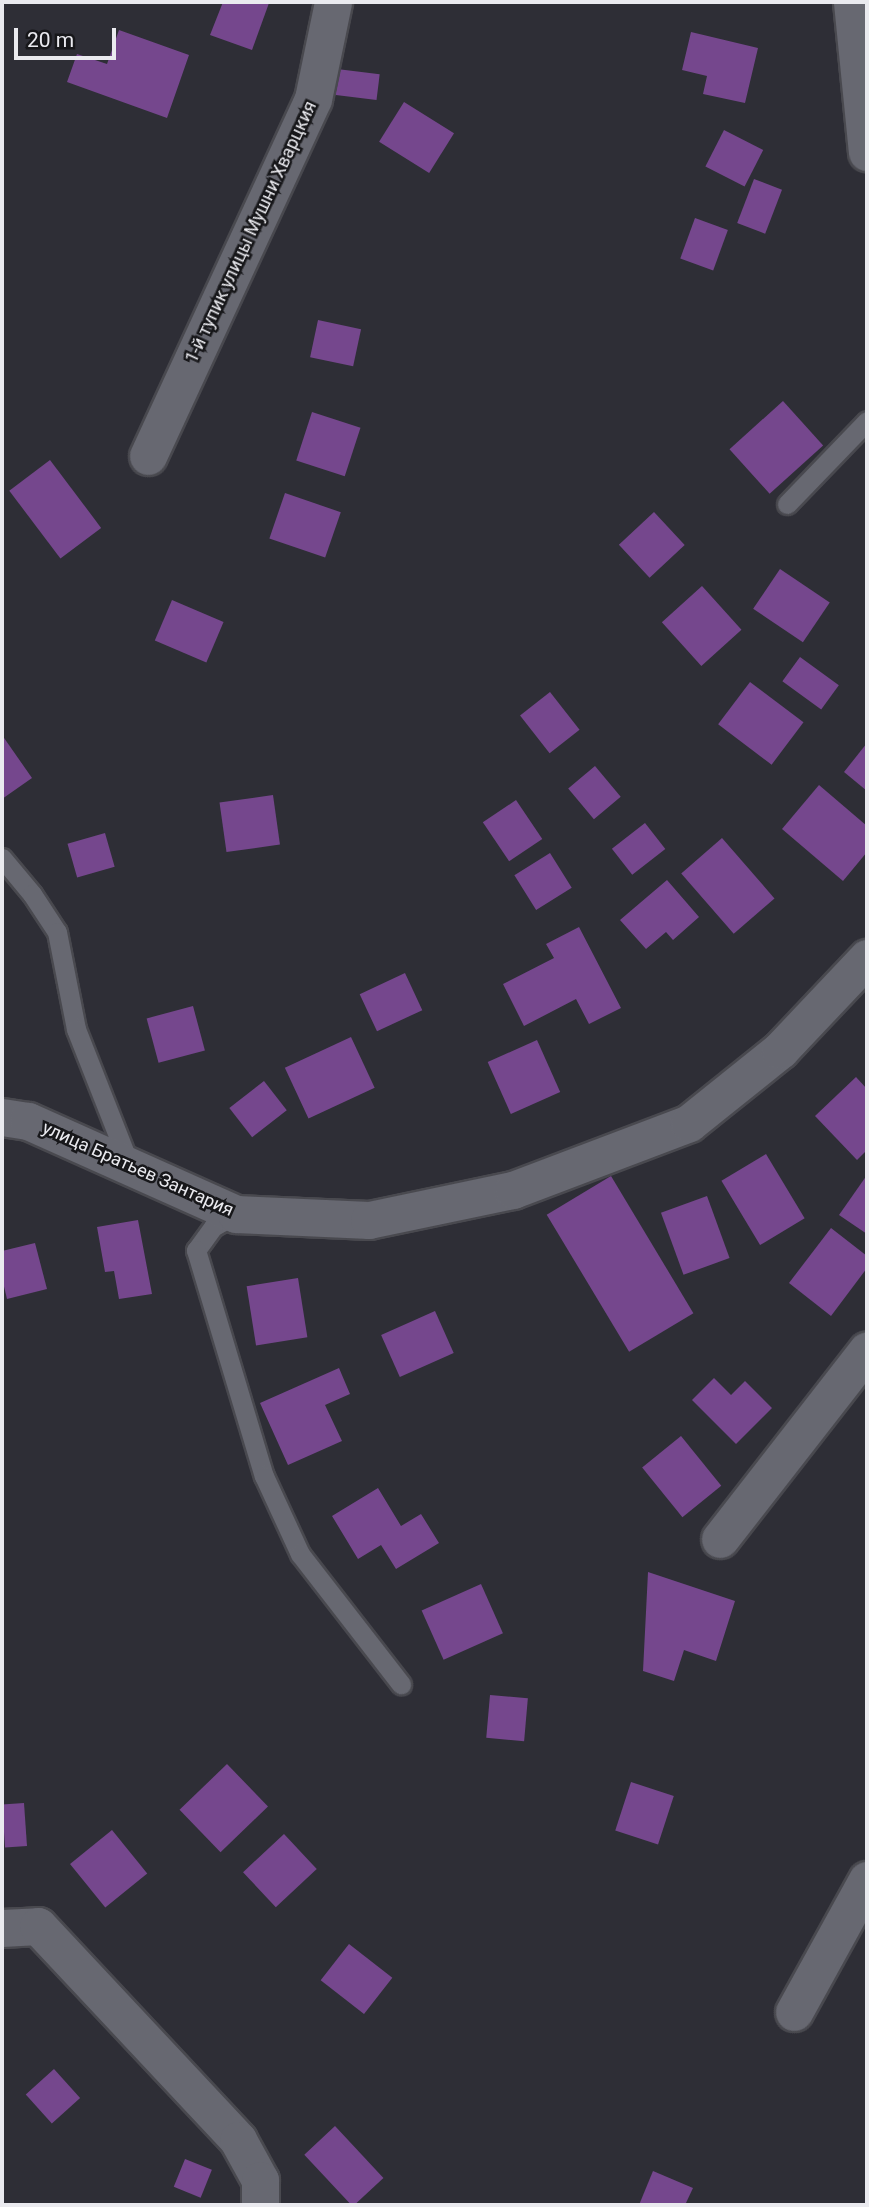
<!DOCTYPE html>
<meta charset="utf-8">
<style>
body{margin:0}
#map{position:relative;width:869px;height:2207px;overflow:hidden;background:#2e2e36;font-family:Roboto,sans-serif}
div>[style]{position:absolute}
.building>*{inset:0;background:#75478d;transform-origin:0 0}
.roads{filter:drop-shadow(2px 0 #49494f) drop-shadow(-2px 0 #49494f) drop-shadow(0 2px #49494f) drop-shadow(0 -2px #49494f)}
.lane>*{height:19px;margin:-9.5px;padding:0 9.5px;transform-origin:9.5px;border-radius:9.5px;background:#676871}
.street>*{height:37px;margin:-18.5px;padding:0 18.5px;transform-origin:18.5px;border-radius:18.5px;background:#676871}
span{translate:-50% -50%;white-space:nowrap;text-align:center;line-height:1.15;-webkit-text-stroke:5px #17171a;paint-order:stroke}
.street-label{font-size:18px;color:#eaeaef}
.frame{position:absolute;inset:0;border:4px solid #eaeaef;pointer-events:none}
.scale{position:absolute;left:14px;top:28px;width:102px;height:32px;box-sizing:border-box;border:4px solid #eaeaef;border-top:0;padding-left:9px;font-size:21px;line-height:24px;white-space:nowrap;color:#eaeaef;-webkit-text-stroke:5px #17171a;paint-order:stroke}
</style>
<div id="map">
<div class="building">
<div style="clip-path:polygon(223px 2px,269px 3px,252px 50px,210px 35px)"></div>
<div style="clip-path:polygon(119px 30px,189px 55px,167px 118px,67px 82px,77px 54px,107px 64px)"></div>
<div style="clip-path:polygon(691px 32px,758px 48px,745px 103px,703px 94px,707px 76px,682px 70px)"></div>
<div style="left:337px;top:69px;width:43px;height:26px;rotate:7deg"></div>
<div style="left:404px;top:102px;width:59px;height:47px;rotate:32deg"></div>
<div style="left:724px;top:130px;width:44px;height:41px;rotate:27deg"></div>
<div style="left:754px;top:179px;width:30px;height:47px;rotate:21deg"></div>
<div style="left:695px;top:218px;width:35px;height:43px;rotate:20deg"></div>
<div style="left:318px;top:320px;width:44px;height:38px;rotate:12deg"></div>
<div style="left:783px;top:401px;width:60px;height:72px;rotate:48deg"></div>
<div style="left:312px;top:412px;width:51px;height:51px;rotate:18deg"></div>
<div style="left:50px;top:460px;width:85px;height:51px;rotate:53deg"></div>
<div style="left:285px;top:493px;width:59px;height:48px;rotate:19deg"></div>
<div style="left:654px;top:512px;width:45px;height:48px;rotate:47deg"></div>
<div style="left:780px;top:569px;width:60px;height:48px;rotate:34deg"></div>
<div style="left:702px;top:586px;width:59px;height:54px;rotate:48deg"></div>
<div style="left:172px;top:600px;width:56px;height:44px;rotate:23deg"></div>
<div style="left:800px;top:657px;width:48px;height:30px;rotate:36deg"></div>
<div style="left:750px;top:682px;width:67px;height:53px;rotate:37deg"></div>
<div style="left:550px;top:692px;width:48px;height:38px;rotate:52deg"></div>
<div style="clip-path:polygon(2px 735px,32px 778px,2px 799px)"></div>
<div style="clip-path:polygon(867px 743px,867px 791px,844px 772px)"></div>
<div style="left:595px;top:766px;width:40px;height:35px;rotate:50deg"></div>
<div style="clip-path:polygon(819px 785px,867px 826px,867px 852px,843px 881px,782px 829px)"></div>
<div style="left:273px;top:795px;width:50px;height:54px;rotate:82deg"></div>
<div style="left:516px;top:800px;width:47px;height:40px;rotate:56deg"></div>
<div style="left:645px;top:823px;width:33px;height:42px;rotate:52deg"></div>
<div style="left:105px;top:833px;width:35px;height:39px;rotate:74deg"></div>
<div style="left:722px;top:838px;width:80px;height:54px;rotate:49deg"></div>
<div style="left:550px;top:853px;width:41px;height:42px;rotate:58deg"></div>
<div style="clip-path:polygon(667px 880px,699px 917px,673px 940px,666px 932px,646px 949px,620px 920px)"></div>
<div style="clip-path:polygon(579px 927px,621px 1008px,589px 1024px,576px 999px,524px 1026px,503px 984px,554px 958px,546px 944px)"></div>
<div style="left:405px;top:973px;width:41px;height:50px;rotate:65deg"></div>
<div style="left:193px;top:1006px;width:46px;height:48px;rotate:75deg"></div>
<div style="left:351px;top:1037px;width:56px;height:73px;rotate:65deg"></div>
<div style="left:537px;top:1040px;width:57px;height:54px;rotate:66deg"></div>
<div style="clip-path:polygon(856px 1077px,867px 1089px,867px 1150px,857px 1160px,815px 1116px)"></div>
<div style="left:264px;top:1081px;width:37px;height:44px;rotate:52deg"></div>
<div style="left:766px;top:1154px;width:75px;height:52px;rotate:59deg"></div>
<div style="clip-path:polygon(867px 1175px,867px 1234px,839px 1215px)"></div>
<div style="left:611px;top:1176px;width:160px;height:75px;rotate:59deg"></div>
<div style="left:707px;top:1196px;width:66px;height:49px;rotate:70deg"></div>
<div style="clip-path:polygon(138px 1220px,152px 1294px,119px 1299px,114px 1271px,105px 1272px,97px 1227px)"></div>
<div style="clip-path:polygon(831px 1228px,867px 1256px,867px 1268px,831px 1316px,789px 1283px)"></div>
<div style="clip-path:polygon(35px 1243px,47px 1289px,7px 1299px,2px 1278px,2px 1251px)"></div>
<div style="left:298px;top:1278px;width:60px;height:52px;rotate:81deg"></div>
<div style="left:435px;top:1311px;width:46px;height:59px;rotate:66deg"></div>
<div style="clip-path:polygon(339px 1368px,350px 1394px,325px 1405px,342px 1441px,288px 1465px,260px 1403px)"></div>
<div style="clip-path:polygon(714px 1378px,731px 1395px,745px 1381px,772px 1408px,736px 1444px,692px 1400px)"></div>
<div style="left:681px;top:1436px;width:64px;height:50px;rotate:51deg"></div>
<div style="clip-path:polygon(378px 1488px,401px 1526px,421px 1514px,439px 1543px,396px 1569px,381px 1545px,358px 1559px,332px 1516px)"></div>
<div style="clip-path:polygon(648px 1572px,735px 1601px,716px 1661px,684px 1650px,674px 1681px,643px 1671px)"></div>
<div style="left:481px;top:1584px;width:54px;height:65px;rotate:66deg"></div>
<div style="left:490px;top:1695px;width:38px;height:43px;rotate:5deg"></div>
<div style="left:227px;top:1764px;width:59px;height:66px;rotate:46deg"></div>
<div style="left:631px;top:1782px;width:45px;height:51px;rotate:18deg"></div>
<div style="left:24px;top:1803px;width:43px;height:22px;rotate:86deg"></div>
<div style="left:112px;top:1830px;width:56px;height:54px;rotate:51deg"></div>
<div style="left:284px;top:1834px;width:48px;height:56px;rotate:47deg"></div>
<div style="left:349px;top:1944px;width:55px;height:46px;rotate:38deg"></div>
<div style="left:54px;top:2069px;width:39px;height:38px;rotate:48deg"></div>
<div style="left:335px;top:2126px;width:71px;height:42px;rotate:47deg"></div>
<div style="left:185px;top:2159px;width:29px;height:30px;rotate:22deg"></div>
<div style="clip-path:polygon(653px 2171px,693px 2188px,685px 2205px,639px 2205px)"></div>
</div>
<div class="roads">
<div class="lane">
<div style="left:787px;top:504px;width:115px;rotate:-46.1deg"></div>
<div style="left:2px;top:858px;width:47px;rotate:50.2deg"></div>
<div style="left:32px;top:894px;width:45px;rotate:56.7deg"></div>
<div style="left:57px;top:932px;width:99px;rotate:78.9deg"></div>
<div style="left:76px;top:1029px;width:147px;rotate:68.5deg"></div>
<div style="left:236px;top:1214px;width:26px;rotate:151deg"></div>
<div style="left:213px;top:1227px;width:29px;rotate:126deg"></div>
<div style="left:196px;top:1250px;width:236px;rotate:73.3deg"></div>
<div style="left:264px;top:1476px;width:86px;rotate:65.2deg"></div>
<div style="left:300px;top:1554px;width:165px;rotate:52.2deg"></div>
</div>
<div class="street">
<div style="left:852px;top:2px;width:151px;rotate:84.3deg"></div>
<div style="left:148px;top:456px;width:393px;rotate:-65.2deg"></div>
<div style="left:313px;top:99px;width:99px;rotate:-78.3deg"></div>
<div style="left:2px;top:1117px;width:26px;rotate:9deg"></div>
<div style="left:28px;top:1121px;width:228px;rotate:24.1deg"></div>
<div style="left:236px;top:1214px;width:133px;rotate:2.6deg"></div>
<div style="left:369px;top:1220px;width:147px;rotate:-11.8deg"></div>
<div style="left:513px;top:1190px;width:188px;rotate:-20.8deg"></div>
<div style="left:689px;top:1123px;width:117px;rotate:-38.7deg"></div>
<div style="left:780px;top:1050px;width:127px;rotate:-46.6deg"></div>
<div style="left:720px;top:1539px;width:239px;rotate:-52.1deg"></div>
<div style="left:2px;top:1928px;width:36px;rotate:-3deg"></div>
<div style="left:38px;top:1926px;width:293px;rotate:46.9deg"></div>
<div style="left:238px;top:2140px;width:46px;rotate:61.2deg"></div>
<div style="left:260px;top:2180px;width:25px;rotate:90deg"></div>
<div style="left:794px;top:2012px;width:151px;rotate:-61.1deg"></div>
</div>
</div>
<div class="street-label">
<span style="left:251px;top:232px;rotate:-65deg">1-й тупик улицы Мушни Хварцкия</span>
<span style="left:138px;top:1169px;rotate:24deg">улица Братьев Зантария</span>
</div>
<div class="frame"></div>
<div class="scale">20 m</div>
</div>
